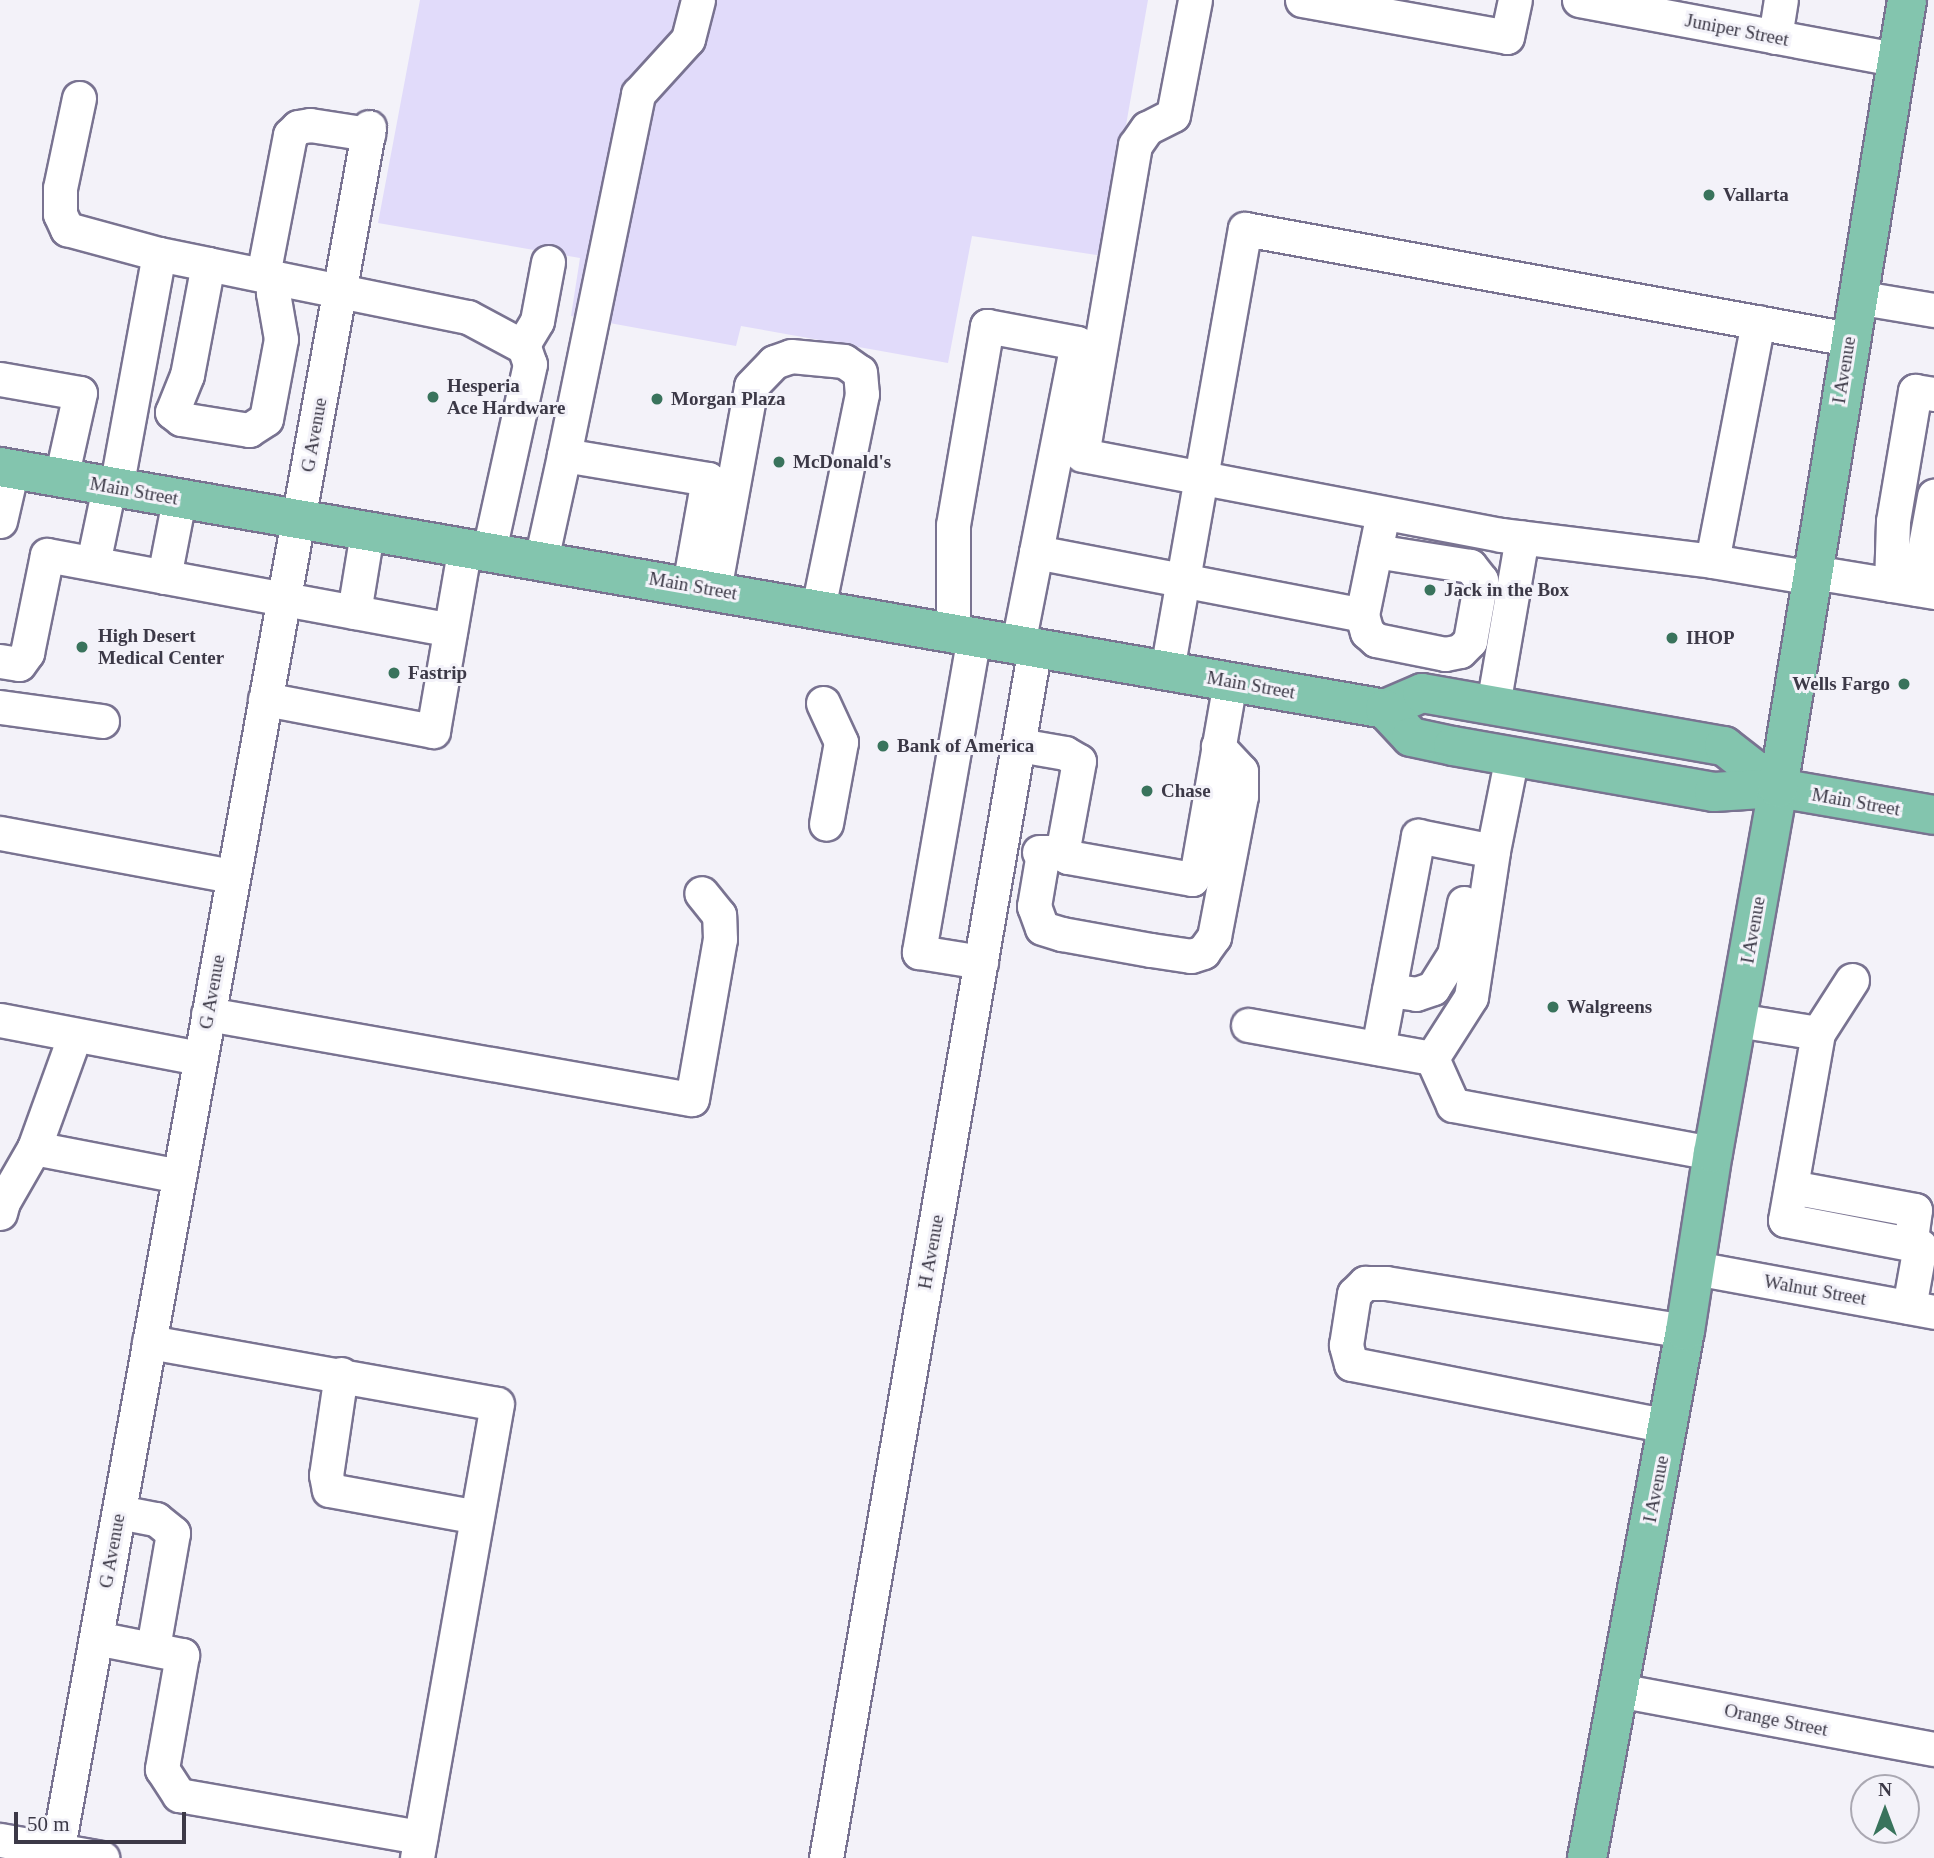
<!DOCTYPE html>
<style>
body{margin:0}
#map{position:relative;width:1934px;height:1858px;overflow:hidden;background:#f3f2f9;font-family:Georgia,serif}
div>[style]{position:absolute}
.green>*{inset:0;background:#e1dbfa}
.roads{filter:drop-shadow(2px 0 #797391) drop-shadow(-2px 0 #797391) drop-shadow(0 2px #797391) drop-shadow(0 -2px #797391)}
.minor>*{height:33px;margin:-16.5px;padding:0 16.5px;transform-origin:16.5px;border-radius:16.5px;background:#fff}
.major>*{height:38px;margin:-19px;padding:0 19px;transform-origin:19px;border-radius:19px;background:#83c5ae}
.dots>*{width:19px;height:19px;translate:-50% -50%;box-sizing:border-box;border:4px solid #f3f2f9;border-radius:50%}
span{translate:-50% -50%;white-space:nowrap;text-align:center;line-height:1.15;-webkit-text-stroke:6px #f3f2f9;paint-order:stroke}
.street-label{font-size:19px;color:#3c3947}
.poi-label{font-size:19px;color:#3c3947;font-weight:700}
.left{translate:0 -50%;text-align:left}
.right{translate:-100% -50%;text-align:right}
.north{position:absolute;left:1850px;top:1774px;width:70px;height:70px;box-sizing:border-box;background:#f3f2f9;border:2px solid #aaa8b2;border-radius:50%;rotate:0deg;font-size:19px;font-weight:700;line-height:28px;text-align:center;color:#3c3947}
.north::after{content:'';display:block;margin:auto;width:24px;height:32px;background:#39735c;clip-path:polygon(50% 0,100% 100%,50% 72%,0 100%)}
.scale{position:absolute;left:14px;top:1812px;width:172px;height:32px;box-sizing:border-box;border:4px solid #3c3947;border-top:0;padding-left:9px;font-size:21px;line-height:24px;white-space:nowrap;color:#3c3947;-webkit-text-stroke:5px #f3f2f9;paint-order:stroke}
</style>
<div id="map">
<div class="green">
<div style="clip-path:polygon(420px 0,1148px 0,1103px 256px,972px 236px,948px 363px,741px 326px,736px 346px,571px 316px,580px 258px,378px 223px)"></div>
</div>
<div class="roads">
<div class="minor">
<div style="left:1195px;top:0;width:117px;rotate:100.8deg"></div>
<div style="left:1173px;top:115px;width:29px;rotate:153deg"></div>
<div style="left:1147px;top:128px;width:21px;rotate:125deg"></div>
<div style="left:1135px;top:145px;width:314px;rotate:99.7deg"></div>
<div style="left:1082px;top:455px;width:427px;rotate:10.8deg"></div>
<div style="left:1501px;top:535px;width:213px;rotate:7deg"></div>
<div style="left:1302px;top:0;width:208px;rotate:10.2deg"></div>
<div style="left:1507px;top:37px;width:38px;rotate:-78deg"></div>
<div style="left:1579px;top:0;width:321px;rotate:10.6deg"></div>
<div style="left:1775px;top:37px;width:37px;rotate:-81deg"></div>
<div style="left:79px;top:98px;width:92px;rotate:101.9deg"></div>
<div style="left:60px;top:188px;width:26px;rotate:90deg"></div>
<div style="left:60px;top:214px;width:17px;rotate:65deg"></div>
<div style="left:67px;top:229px;width:95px;rotate:15.2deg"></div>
<div style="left:263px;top:275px;width:143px;rotate:-79.1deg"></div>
<div style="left:290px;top:135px;width:11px;rotate:-45deg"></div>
<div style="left:298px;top:127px;width:12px;rotate:-9deg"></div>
<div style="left:310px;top:125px;width:59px;rotate:8.8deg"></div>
<div style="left:276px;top:278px;width:196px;rotate:11.5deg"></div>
<div style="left:468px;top:317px;width:64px;rotate:28.2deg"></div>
<div style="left:524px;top:347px;width:18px;rotate:71deg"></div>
<div style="left:530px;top:364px;width:191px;rotate:102.4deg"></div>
<div style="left:1856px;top:297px;width:79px;rotate:9.5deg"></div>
<div style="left:1758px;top:322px;width:243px;rotate:100.9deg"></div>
<div style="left:1712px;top:561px;width:101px;rotate:9.6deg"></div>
<div style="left:522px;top:346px;width:29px;rotate:-59deg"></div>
<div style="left:537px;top:321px;width:60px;rotate:-79.4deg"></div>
<div style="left:0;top:379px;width:81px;rotate:9.9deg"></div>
<div style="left:80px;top:393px;width:87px;rotate:102.6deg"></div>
<div style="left:564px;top:455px;width:369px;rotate:-78.4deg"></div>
<div style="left:638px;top:94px;width:74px;rotate:-47.7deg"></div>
<div style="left:688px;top:39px;width:40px;rotate:-75.6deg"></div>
<div style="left:116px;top:488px;width:238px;rotate:-79.6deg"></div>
<div style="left:159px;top:254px;width:50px;rotate:11.5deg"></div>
<div style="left:208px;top:264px;width:113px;rotate:100.7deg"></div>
<div style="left:187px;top:375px;width:40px;rotate:112deg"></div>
<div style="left:172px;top:412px;width:11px;rotate:38deg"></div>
<div style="left:181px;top:419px;width:69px;rotate:9.2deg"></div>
<div style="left:249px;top:430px;width:20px;rotate:-33deg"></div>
<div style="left:266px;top:419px;width:81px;rotate:-79.4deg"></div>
<div style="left:281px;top:339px;width:47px;rotate:-99.9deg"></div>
<div style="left:273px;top:293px;width:15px;rotate:-79deg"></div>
<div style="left:276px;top:278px;width:69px;rotate:-168.4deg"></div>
<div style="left:0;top:521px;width:53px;rotate:-77deg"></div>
<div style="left:541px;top:560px;width:107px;rotate:-77.6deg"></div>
<div style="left:564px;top:455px;width:146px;rotate:9.5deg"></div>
<div style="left:708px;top:479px;width:109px;rotate:100.1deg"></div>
<div style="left:93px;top:563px;width:78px;rotate:-78.1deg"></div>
<div style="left:1813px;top:572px;width:123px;rotate:9.4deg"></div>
<div style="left:164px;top:577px;width:78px;rotate:-79deg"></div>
<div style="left:1891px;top:585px;width:64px;rotate:-88.2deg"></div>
<div style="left:1893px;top:521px;width:132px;rotate:-80.4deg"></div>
<div style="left:1915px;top:391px;width:19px;rotate:9deg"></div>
<div style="left:1917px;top:589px;width:95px;rotate:-79.6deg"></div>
<div style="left:714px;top:590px;width:207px;rotate:-79.7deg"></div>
<div style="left:751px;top:386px;width:33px;rotate:-46deg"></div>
<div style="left:774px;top:362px;width:18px;rotate:-19deg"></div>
<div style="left:791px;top:356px;width:53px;rotate:5.4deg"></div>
<div style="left:844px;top:361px;width:19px;rotate:35deg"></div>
<div style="left:860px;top:372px;width:22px;rotate:85deg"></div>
<div style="left:862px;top:394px;width:219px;rotate:101.6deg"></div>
<div style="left:354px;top:612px;width:80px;rotate:-80.7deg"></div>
<div style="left:1362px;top:615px;width:18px;rotate:74deg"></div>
<div style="left:1367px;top:632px;width:12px;rotate:42deg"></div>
<div style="left:1376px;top:640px;width:70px;rotate:11.5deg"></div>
<div style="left:1445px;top:654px;width:15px;rotate:-11deg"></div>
<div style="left:1460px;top:651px;width:14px;rotate:-45deg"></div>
<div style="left:1470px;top:641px;width:62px;rotate:-79.8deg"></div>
<div style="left:1481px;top:580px;width:18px;rotate:-128deg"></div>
<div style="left:1470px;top:566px;width:96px;rotate:-171deg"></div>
<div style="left:953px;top:632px;width:107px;rotate:-90deg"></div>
<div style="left:953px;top:525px;width:202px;rotate:-80.3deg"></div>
<div style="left:987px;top:326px;width:92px;rotate:10.7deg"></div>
<div style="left:1077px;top:343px;width:213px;rotate:101.1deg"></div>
<div style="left:974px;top:636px;width:321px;rotate:99.9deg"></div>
<div style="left:919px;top:952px;width:63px;rotate:9.2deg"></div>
<div style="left:1018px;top:644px;width:94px;rotate:-78.9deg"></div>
<div style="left:1036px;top:552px;width:332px;rotate:10.9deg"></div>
<div style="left:1362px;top:615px;width:104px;rotate:-78.4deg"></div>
<div style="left:0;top:661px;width:19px;rotate:9deg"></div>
<div style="left:19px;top:664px;width:14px;rotate:-54deg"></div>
<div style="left:27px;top:653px;width:100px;rotate:-78.5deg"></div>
<div style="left:47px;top:555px;width:410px;rotate:10.5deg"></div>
<div style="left:1167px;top:670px;width:448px;rotate:-80deg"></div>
<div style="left:1245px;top:229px;width:614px;rotate:10.32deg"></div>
<div style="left:265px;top:699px;width:171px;rotate:10.8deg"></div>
<div style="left:433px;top:731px;width:188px;rotate:-80.2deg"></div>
<div style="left:823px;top:703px;width:43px;rotate:65.2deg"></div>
<div style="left:841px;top:742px;width:83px;rotate:100.4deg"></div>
<div style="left:1493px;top:705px;width:170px;rotate:-80.2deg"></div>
<div style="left:0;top:707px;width:103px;rotate:7.8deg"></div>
<div style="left:1019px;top:745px;width:47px;rotate:9.9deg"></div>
<div style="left:1065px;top:753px;width:16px;rotate:30deg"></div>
<div style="left:1079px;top:761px;width:83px;rotate:100.4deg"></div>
<div style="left:1064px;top:843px;width:11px;rotate:124deg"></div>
<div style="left:1058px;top:852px;width:19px;rotate:180deg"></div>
<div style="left:0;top:833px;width:237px;rotate:10.5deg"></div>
<div style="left:1058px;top:852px;width:11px;rotate:27deg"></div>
<div style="left:1068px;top:857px;width:126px;rotate:10.1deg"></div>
<div style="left:1192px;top:879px;width:9px;rotate:-58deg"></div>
<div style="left:1197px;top:871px;width:193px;rotate:-80.1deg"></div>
<div style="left:1043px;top:853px;width:54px;rotate:99.6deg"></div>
<div style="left:1034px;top:906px;width:23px;rotate:70deg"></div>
<div style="left:1042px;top:928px;width:21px;rotate:17deg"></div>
<div style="left:1062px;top:934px;width:90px;rotate:10.2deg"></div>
<div style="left:1151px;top:950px;width:40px;rotate:8.5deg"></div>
<div style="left:1191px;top:956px;width:13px;rotate:-18deg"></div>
<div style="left:1203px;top:952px;width:19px;rotate:-54deg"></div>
<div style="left:1214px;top:937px;width:144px;rotate:-79.2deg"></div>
<div style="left:1241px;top:796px;width:25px;rotate:-90deg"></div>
<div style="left:1241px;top:771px;width:34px;rotate:-133deg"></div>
<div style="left:1852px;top:980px;width:63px;rotate:122.7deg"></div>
<div style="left:1818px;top:1033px;width:190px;rotate:100deg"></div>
<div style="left:1785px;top:1220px;width:137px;rotate:10.9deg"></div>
<div style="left:1920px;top:1246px;width:62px;rotate:100.2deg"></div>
<div style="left:1389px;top:990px;width:27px;rotate:8deg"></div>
<div style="left:1416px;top:994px;width:18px;rotate:-19deg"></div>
<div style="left:1433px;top:988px;width:39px;rotate:-58deg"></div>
<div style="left:1454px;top:955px;width:53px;rotate:-79.1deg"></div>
<div style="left:208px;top:1014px;width:491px;rotate:10deg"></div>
<div style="left:692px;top:1099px;width:162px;rotate:-80.1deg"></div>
<div style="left:720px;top:939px;width:24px;rotate:-92deg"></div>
<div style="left:719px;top:915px;width:28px;rotate:-129deg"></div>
<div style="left:0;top:1020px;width:204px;rotate:10.8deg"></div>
<div style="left:1737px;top:1020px;width:82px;rotate:9.1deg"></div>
<div style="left:1248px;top:1025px;width:187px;rotate:10.2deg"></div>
<div style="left:1378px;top:1048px;width:216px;rotate:-79.3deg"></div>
<div style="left:1418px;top:836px;width:76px;rotate:11.3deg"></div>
<div style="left:1453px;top:1105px;width:51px;rotate:-114.1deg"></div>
<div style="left:1432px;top:1058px;width:72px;rotate:-57.4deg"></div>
<div style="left:1471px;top:997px;width:148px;rotate:-81.4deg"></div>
<div style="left:1493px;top:851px;width:97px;rotate:-78.7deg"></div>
<div style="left:1453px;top:1105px;width:264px;rotate:10.5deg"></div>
<div style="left:34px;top:1148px;width:120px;rotate:-70.1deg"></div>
<div style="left:1791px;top:1187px;width:126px;rotate:10.5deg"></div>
<div style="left:1915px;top:1210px;width:34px;rotate:98deg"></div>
<div style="left:0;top:1213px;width:11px;rotate:-75deg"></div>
<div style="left:3px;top:1202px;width:62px;rotate:-60.1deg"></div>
<div style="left:34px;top:1148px;width:148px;rotate:10.9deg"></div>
<div style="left:1695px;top:1268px;width:243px;rotate:10.4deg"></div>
<div style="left:149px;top:1342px;width:353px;rotate:10.1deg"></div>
<div style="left:497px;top:1404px;width:461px;rotate:100deg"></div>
<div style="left:341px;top:1374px;width:102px;rotate:98.4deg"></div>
<div style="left:326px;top:1475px;width:15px;rotate:79deg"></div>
<div style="left:329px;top:1490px;width:150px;rotate:10.3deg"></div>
<div style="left:1668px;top:1426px;width:323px;rotate:-168.9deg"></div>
<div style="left:1351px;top:1364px;width:20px;rotate:-105deg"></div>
<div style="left:1346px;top:1345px;width:52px;rotate:-81.1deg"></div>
<div style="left:1354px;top:1294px;width:16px;rotate:-45deg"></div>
<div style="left:1365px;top:1283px;width:21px"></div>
<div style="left:1386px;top:1283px;width:303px;rotate:9.1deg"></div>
<div style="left:119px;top:1512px;width:38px;rotate:11deg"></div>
<div style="left:156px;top:1519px;width:22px;rotate:39deg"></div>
<div style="left:173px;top:1533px;width:117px;rotate:99.9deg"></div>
<div style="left:96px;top:1638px;width:88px;rotate:11.2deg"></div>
<div style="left:182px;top:1655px;width:116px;rotate:100deg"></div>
<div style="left:162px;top:1769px;width:31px;rotate:57deg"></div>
<div style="left:179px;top:1795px;width:245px;rotate:9.9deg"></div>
<div style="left:1618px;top:1690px;width:321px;rotate:10.6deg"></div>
<div style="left:0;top:1840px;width:104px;rotate:10deg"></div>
<div style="left:56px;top:1858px;width:1759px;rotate:-79.75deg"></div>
<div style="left:826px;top:1858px;width:1229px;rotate:-80.21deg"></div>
</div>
<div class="major">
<div style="left:0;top:467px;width:1406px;rotate:9.91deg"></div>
<div style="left:1385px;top:709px;width:40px;rotate:-23.4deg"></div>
<div style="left:1422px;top:693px;width:307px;rotate:10deg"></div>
<div style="left:1724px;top:746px;width:68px;rotate:37.9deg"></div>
<div style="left:1385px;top:709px;width:38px;rotate:47deg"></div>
<div style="left:1411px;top:737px;width:43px;rotate:12.1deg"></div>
<div style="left:1453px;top:746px;width:265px;rotate:10deg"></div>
<div style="left:1714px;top:792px;width:64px;rotate:-3.6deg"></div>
<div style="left:1778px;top:788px;width:158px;rotate:9.8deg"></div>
<div style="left:1587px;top:1858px;width:536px;rotate:-79.47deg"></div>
<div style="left:1685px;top:1331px;width:180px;rotate:-81.1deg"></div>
<div style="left:1713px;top:1153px;width:371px;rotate:-79.9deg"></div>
<div style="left:1778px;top:788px;width:798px;rotate:-80.7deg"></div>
</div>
</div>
<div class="dots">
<div style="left:1709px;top:195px;background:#39735c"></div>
<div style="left:433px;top:397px;background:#39735c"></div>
<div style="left:657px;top:399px;background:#39735c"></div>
<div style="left:779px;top:462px;background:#39735c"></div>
<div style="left:1430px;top:590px;background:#39735c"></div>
<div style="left:1672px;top:638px;background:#39735c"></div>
<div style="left:82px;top:647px;background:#39735c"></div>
<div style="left:394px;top:673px;background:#39735c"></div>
<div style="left:1904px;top:684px;background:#39735c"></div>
<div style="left:883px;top:746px;background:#39735c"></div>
<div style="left:1147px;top:791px;background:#39735c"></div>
<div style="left:1553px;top:1007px;background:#39735c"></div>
</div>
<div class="street-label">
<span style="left:1737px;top:30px;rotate:11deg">Juniper Street</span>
<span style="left:1844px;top:370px;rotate:-81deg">I Avenue</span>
<span style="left:314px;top:435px;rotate:-80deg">G Avenue</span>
<span style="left:134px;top:491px;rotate:10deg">Main Street</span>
<span style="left:693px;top:586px;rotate:10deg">Main Street</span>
<span style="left:1251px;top:685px;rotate:10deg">Main Street</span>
<span style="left:1856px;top:802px;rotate:10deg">Main Street</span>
<span style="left:1753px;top:930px;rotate:-80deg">I Avenue</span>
<span style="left:212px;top:992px;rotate:-80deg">G Avenue</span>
<span style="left:931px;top:1252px;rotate:-80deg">H Avenue</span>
<span style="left:1815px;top:1290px;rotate:10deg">Walnut Street</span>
<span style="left:1656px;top:1489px;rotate:-79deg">I Avenue</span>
<span style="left:112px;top:1551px;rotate:-80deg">G Avenue</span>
<span style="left:1776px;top:1720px;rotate:11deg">Orange Street</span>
</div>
<div class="poi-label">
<span class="left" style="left:1723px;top:195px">Vallarta</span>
<span class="left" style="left:447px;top:397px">Hesperia<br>Ace Hardware</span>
<span class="left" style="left:671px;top:399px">Morgan Plaza</span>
<span class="left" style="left:793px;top:462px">McDonald's</span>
<span class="left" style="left:1444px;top:590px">Jack in the Box</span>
<span class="left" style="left:98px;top:647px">High Desert<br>Medical Center</span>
<span class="left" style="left:1686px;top:638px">IHOP</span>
<span class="left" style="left:408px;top:673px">Fastrip</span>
<span class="right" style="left:1890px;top:684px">Wells Fargo</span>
<span class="left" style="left:897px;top:746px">Bank of America</span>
<span class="left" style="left:1161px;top:791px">Chase</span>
<span class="left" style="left:1567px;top:1007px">Walgreens</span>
</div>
<div class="north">N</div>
<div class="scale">50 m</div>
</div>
